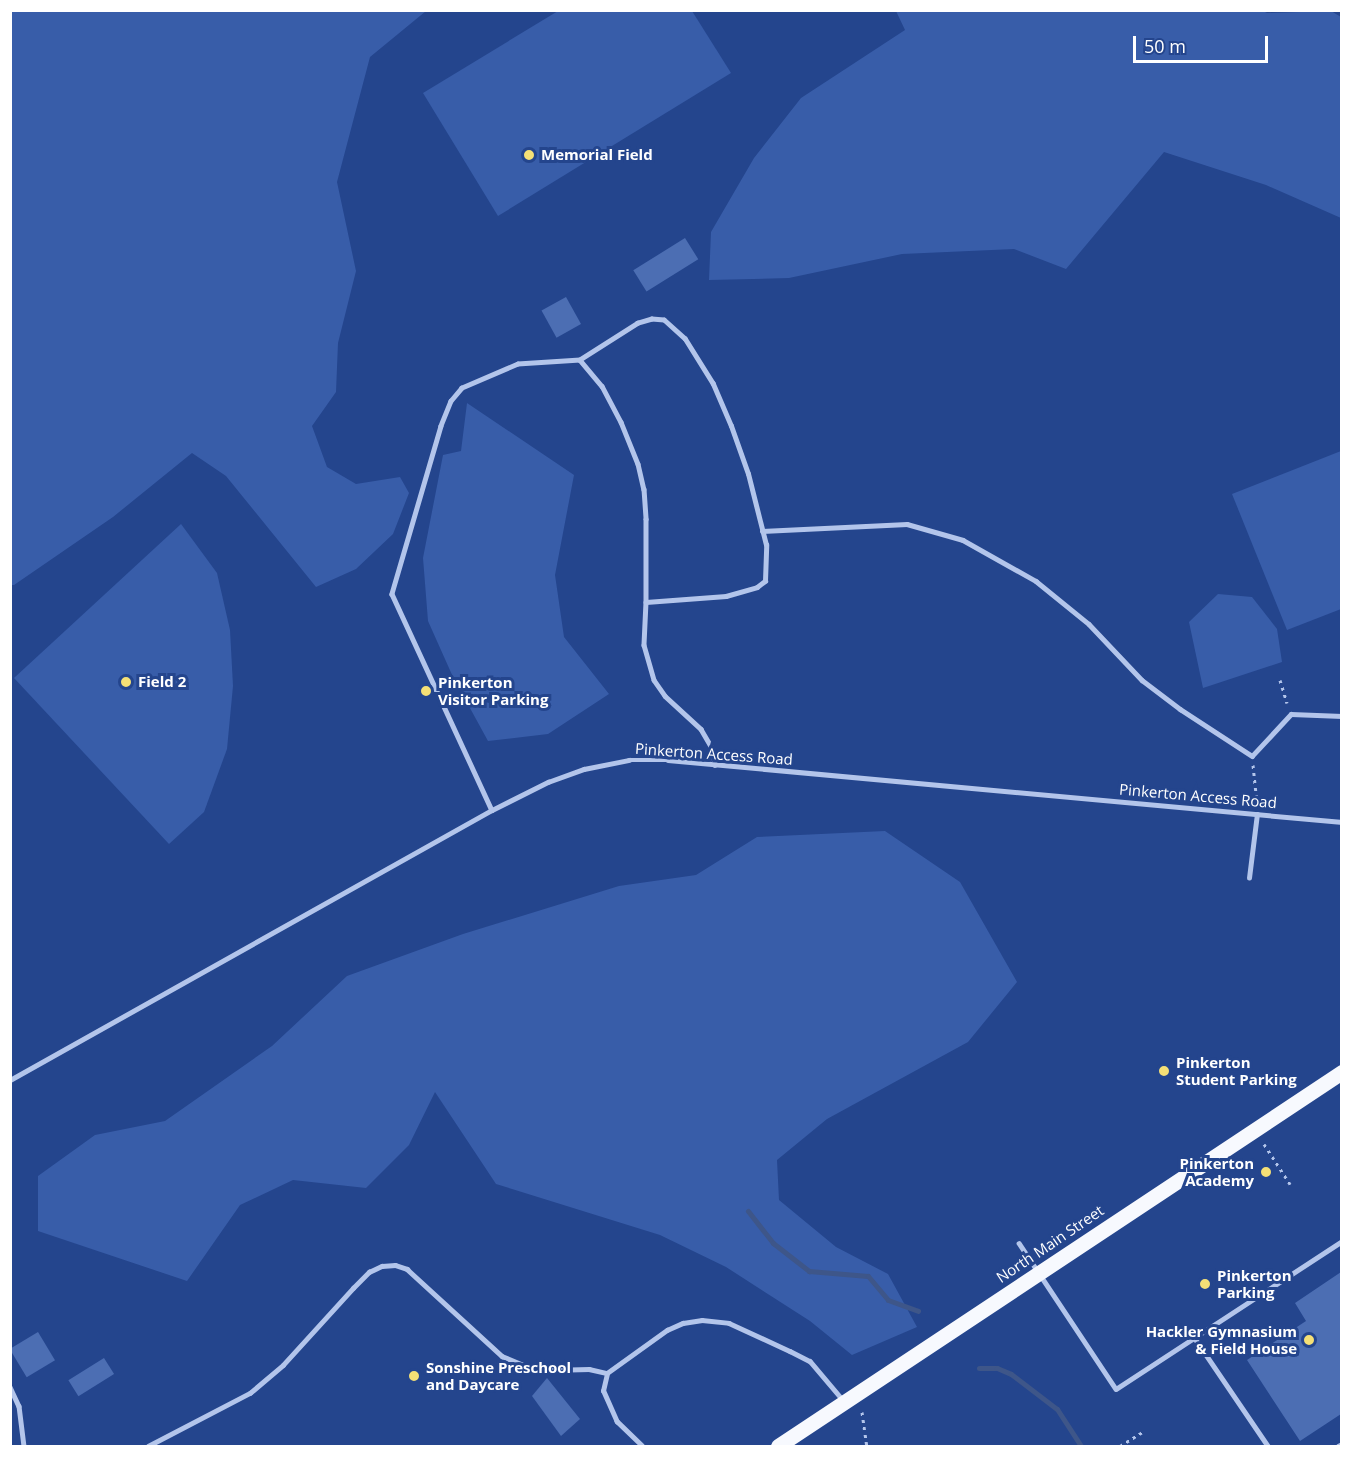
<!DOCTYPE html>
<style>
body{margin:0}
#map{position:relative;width:1352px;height:1457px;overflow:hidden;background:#24458d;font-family:"Open Sans",sans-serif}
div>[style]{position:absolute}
.green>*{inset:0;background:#385da9}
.stream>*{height:5px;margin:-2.5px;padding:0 2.5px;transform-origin:2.5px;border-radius:2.5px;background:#3e5689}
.building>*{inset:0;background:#4c6eb3;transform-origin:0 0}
.path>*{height:3px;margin-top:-1.5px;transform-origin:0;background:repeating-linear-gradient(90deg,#b3c5eb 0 3px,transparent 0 7.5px)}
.lane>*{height:4.5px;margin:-2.25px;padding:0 2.25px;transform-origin:2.25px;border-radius:2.25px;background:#b3c5eb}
.primary>*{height:15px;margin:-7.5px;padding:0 7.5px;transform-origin:7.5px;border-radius:7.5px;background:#f7f9fe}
.dots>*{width:16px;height:16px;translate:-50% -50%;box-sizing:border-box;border:3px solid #24458d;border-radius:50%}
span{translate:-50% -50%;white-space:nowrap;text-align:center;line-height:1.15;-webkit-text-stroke:6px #24458d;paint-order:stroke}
.poi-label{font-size:15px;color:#fff;font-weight:700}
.left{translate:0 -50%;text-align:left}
.right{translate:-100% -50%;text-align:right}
.street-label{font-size:15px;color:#fff}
.frame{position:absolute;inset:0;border:12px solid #fff;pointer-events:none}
.scale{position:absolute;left:1133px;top:36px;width:135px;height:27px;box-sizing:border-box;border:3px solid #fff;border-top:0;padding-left:8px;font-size:18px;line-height:21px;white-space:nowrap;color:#fff;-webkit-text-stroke:4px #24458d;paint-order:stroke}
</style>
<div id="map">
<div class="green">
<div style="clip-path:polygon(11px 10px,426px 11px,370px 57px,337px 182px,356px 271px,338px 343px,336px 392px,312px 426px,327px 467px,356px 484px,400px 477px,409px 493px,393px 534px,356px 569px,316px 587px,226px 476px,192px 453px,113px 517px,14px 585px,11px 585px)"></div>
<div style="clip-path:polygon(1261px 10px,1267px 13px,1331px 11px,1341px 17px,1341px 218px,1266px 185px,1164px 152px,1066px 269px,1014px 249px,902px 254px,789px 278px,709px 280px,711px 232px,754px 158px,801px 98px,905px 30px,896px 11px)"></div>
<div style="clip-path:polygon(558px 11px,692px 11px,731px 73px,498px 216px,423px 93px)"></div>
<div style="clip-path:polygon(467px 403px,574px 475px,555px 575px,564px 637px,609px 694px,548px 734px,488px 741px,453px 677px,428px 621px,423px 558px,443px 455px,461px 451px)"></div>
<div style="clip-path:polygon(1341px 451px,1341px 609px,1287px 630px,1232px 494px)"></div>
<div style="clip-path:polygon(181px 524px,217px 573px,230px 630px,233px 686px,227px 749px,204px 812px,169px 844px,14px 678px)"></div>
<div style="clip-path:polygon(1218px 594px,1252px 597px,1277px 629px,1282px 662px,1203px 688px,1189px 622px)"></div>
<div style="clip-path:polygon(885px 831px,960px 882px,1017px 982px,968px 1042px,827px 1119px,777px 1160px,779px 1200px,836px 1247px,888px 1274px,917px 1327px,852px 1355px,810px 1321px,726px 1267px,660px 1235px,496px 1184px,435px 1092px,409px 1145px,366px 1188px,293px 1180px,240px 1205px,187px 1281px,38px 1231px,38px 1176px,95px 1135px,165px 1121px,272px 1046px,347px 976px,463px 934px,619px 886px,696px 875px,757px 837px)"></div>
</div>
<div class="stream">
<div style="left:748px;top:1211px;width:41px;rotate:52deg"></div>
<div style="left:773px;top:1243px;width:46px;rotate:37.9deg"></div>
<div style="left:809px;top:1271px;width:59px;rotate:4.8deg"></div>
<div style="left:868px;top:1276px;width:31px;rotate:50deg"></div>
<div style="left:888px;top:1300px;width:32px;rotate:20deg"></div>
<div style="left:979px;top:1368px;width:18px"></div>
<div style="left:997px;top:1368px;width:15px;rotate:23deg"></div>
<div style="left:1011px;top:1374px;width:58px;rotate:37.3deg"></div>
<div style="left:1057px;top:1409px;width:44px;rotate:57deg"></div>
</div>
<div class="building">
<div style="left:685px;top:238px;width:25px;height:61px;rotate:58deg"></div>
<div style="left:566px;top:297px;width:31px;height:28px;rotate:61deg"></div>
<div style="clip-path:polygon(1341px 1272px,1341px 1414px,1300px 1441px,1247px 1360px,1306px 1321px,1295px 1303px)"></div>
<div style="left:38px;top:1332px;width:33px;height:33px;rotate:59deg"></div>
<div style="left:104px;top:1358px;width:19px;height:42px;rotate:58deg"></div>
<div style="clip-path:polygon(547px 1378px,580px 1419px,561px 1436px,532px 1396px)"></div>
</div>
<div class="path">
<div style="left:1280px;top:680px;width:24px;rotate:73deg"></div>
<div style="left:1253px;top:765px;width:38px;rotate:84deg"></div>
<div style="left:1264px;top:1144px;width:48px;rotate:57deg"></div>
<div style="left:862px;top:1412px;width:34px;rotate:82deg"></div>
<div style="left:1120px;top:1446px;width:28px;rotate:-32deg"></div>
</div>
<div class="lane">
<div style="left:580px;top:360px;width:34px;rotate:50deg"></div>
<div style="left:602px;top:386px;width:41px;rotate:62.2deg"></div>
<div style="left:621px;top:422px;width:45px;rotate:68deg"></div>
<div style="left:638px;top:464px;width:26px;rotate:77deg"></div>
<div style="left:644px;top:489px;width:30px;rotate:86deg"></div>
<div style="left:646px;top:519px;width:83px;rotate:90deg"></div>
<div style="left:646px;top:602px;width:80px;rotate:-4.3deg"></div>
<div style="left:726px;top:596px;width:32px;rotate:-16deg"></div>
<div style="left:757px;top:587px;width:10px;rotate:-37deg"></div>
<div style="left:765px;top:581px;width:36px;rotate:-88deg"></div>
<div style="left:766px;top:545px;width:73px;rotate:-104.2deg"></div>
<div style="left:748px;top:474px;width:51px;rotate:-109.5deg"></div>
<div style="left:731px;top:426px;width:46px;rotate:-113.2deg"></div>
<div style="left:713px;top:384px;width:53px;rotate:-121.9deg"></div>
<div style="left:685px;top:339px;width:28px;rotate:-138deg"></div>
<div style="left:664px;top:320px;width:12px;rotate:-175deg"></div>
<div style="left:652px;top:319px;width:15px;rotate:164deg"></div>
<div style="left:638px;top:323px;width:69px;rotate:147.5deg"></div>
<div style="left:580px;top:360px;width:62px;rotate:176.3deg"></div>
<div style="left:518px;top:364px;width:61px;rotate:156.8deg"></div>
<div style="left:462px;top:388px;width:17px;rotate:130deg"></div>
<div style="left:451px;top:401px;width:27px;rotate:112deg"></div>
<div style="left:441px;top:426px;width:175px;rotate:106.3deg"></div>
<div style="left:392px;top:594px;width:238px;rotate:65.2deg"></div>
<div style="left:492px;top:810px;width:63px;rotate:-26.6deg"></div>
<div style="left:548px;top:782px;width:38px;rotate:-20deg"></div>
<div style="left:584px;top:769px;width:46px;rotate:-11.3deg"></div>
<div style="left:629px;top:760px;width:39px"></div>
<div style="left:668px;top:760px;width:677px;rotate:5.26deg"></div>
<div style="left:762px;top:531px;width:145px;rotate:-2.8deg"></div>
<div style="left:907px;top:524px;width:58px;rotate:15.9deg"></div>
<div style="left:963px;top:540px;width:84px;rotate:29.3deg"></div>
<div style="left:1036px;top:581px;width:68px;rotate:39.1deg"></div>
<div style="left:1089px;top:624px;width:77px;rotate:46.6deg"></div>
<div style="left:1142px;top:680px;width:48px;rotate:37.3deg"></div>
<div style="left:1180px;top:709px;width:86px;rotate:33.1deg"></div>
<div style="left:1252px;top:756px;width:57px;rotate:-47.1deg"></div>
<div style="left:1291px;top:714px;width:51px;rotate:2.2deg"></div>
<div style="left:646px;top:602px;width:43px;rotate:92.7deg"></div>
<div style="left:644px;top:645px;width:36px;rotate:74deg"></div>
<div style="left:654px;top:680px;width:19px;rotate:55deg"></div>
<div style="left:665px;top:696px;width:49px;rotate:42.5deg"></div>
<div style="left:701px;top:729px;width:24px;rotate:60deg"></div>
<div style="left:713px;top:750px;width:15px;rotate:82deg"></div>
<div style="left:1249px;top:878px;width:64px;rotate:-82.9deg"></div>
<div style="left:10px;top:1080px;width:552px;rotate:-29.26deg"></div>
<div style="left:1019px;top:1243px;width:175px;rotate:56.4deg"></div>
<div style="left:1116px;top:1389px;width:270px;rotate:-33.2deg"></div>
<div style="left:1194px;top:1337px;width:132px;rotate:55.8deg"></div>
<div style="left:10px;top:1387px;width:21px;rotate:65deg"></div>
<div style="left:19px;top:1406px;width:40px;rotate:82.9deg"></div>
<div style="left:148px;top:1446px;width:115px;rotate:-27.5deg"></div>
<div style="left:250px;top:1393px;width:43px;rotate:-40.3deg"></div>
<div style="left:283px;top:1365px;width:104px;rotate:-47.7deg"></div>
<div style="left:353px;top:1288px;width:23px;rotate:-45deg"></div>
<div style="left:369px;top:1272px;width:14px;rotate:-25deg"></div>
<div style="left:382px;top:1266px;width:13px;rotate:-4deg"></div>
<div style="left:395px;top:1265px;width:13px;rotate:18deg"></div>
<div style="left:407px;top:1269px;width:129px;rotate:42.5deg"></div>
<div style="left:502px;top:1356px;width:30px;rotate:23deg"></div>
<div style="left:530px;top:1368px;width:19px;rotate:6deg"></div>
<div style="left:549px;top:1370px;width:40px;rotate:-1.4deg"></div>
<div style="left:589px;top:1369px;width:18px;rotate:13deg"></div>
<div style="left:642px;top:1446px;width:35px;rotate:-136deg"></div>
<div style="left:617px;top:1422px;width:34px;rotate:-114deg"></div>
<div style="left:603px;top:1391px;width:18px;rotate:-77deg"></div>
<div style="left:607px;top:1373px;width:74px;rotate:-35.6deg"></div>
<div style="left:667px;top:1330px;width:17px;rotate:-24deg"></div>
<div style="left:683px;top:1323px;width:19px;rotate:-9deg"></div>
<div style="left:702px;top:1320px;width:27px;rotate:6deg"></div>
<div style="left:729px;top:1323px;width:67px;rotate:24.7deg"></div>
<div style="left:790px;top:1351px;width:22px;rotate:27deg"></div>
<div style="left:810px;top:1361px;width:51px;rotate:49.8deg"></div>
<div style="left:1338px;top:1446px;width:4px;rotate:-27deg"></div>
</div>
<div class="primary">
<div style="left:778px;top:1446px;width:677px;rotate:-33.55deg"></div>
</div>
<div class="dots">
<div style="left:529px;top:155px;background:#f5e076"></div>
<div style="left:126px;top:682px;background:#f5e076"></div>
<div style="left:426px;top:691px;background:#f5e076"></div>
<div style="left:1164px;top:1071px;background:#f5e076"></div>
<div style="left:1266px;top:1172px;background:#f5e076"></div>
<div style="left:1205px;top:1284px;background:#f5e076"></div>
<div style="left:1309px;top:1340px;background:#f5e076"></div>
<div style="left:414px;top:1376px;background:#f5e076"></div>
</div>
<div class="poi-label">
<span class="left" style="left:541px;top:155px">Memorial Field</span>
<span class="left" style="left:138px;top:682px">Field 2</span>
<span class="left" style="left:438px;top:691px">Pinkerton<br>Visitor Parking</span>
<span class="left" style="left:1176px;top:1071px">Pinkerton<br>Student Parking</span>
<span class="right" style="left:1254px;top:1172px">Pinkerton<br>Academy</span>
<span class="left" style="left:1217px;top:1284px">Pinkerton<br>Parking</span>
<span class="right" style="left:1297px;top:1340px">Hackler Gymnasium<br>&amp; Field House</span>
<span class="left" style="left:426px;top:1376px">Sonshine Preschool<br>and Daycare</span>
</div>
<div class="street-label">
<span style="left:714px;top:754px;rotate:4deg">Pinkerton Access Road</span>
<span style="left:1198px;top:796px;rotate:5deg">Pinkerton Access Road</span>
<span style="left:1050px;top:1244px;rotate:-34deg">North Main Street</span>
</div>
<div class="frame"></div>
<div class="scale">50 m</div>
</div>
